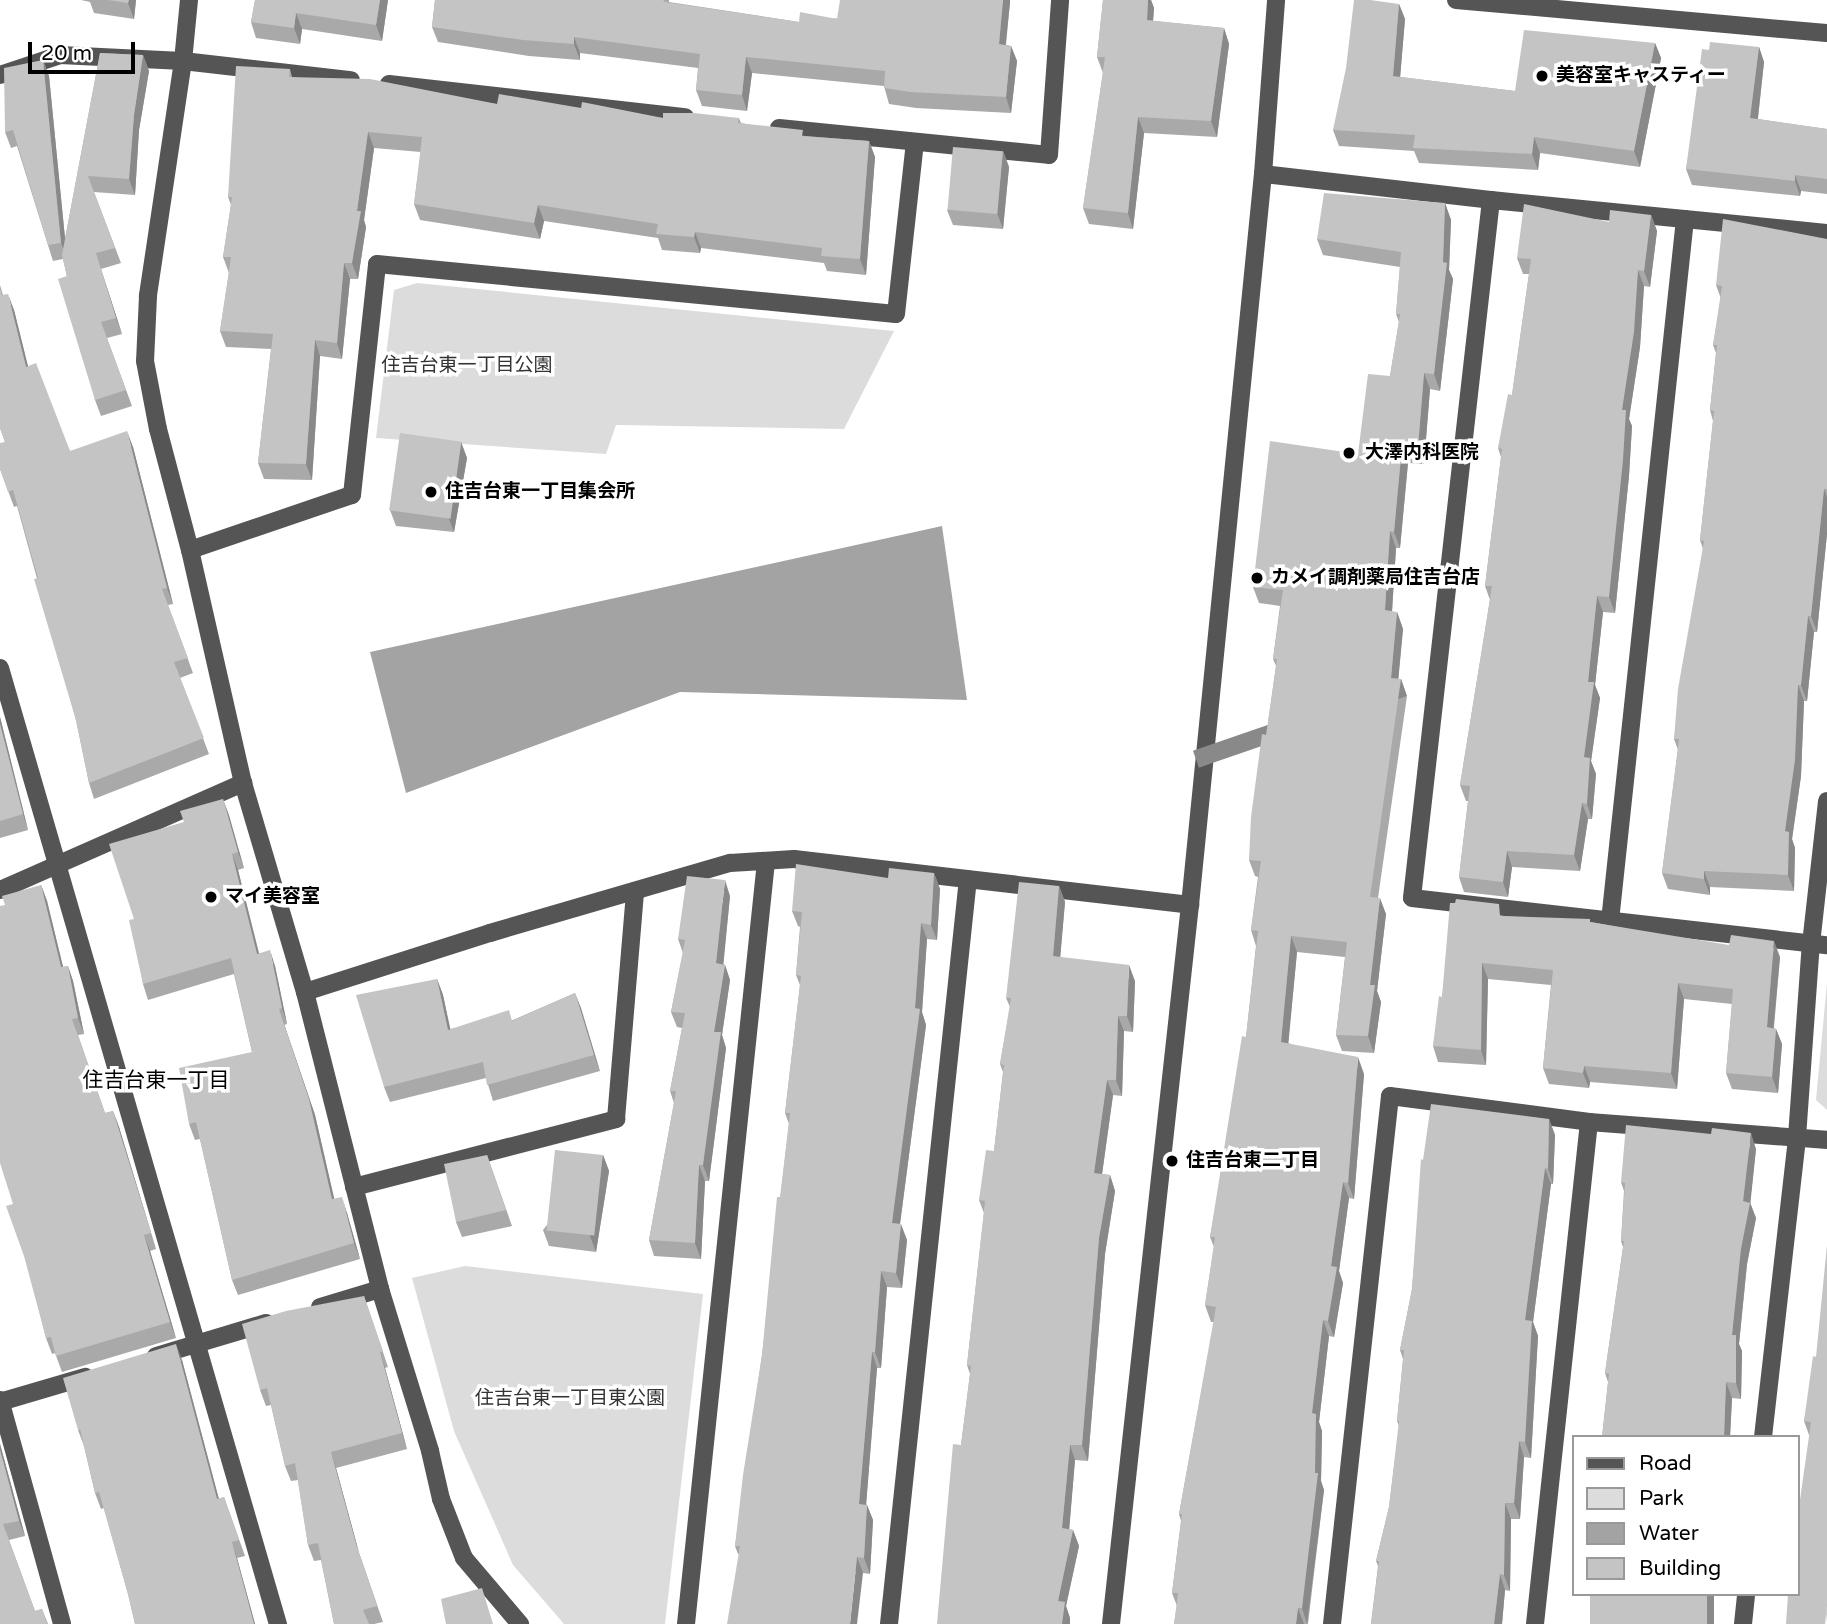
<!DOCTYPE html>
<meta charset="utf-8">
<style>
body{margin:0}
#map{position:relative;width:1827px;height:1624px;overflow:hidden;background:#fff;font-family:"Varela Round","Noto Sans JP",sans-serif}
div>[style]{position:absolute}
.green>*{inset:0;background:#dcdcdc}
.water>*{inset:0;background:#a3a3a3}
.minor>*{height:18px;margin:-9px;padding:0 9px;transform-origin:9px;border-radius:9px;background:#555}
.wall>*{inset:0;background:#a9a9a9}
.shaded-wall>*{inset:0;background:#898989;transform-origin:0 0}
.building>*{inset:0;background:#c4c4c4;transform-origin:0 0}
.dots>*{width:19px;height:19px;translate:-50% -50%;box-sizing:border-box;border:4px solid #fff;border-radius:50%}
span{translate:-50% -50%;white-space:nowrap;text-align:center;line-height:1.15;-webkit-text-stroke:7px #fff;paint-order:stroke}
.poi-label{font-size:19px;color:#000;font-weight:700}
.left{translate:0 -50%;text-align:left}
.park-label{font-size:19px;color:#333}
.neighbourhood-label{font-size:21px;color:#000}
.legend{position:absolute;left:1572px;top:1435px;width:228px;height:161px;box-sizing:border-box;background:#fff;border:2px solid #999;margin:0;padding:9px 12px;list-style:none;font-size:21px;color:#000}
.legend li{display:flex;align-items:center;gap:14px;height:35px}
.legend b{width:35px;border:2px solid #999}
.scale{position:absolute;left:28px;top:42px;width:107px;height:32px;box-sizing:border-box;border:4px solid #000;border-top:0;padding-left:9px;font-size:21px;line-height:24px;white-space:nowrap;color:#000;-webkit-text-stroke:5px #fff;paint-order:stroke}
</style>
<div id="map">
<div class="green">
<div style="clip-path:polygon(417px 283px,894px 331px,844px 429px,616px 425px,606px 454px,376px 438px,394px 290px)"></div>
<div style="clip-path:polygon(1827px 983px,1827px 1110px,1816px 1100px)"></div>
<div style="clip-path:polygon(465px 1266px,703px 1294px,665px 1624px,564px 1624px,513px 1565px,454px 1431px,412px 1278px)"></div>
</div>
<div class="water">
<div style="clip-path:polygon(942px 526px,967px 700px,680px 692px,406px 793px,370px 652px)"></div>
</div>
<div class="minor">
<div style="left:189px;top:0;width:61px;rotate:95.6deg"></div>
<div style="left:183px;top:61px;width:238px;rotate:98.5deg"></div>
<div style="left:148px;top:296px;width:65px;rotate:92.6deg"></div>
<div style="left:145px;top:361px;width:69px;rotate:79.2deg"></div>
<div style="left:158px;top:429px;width:125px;rotate:75.2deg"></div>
<div style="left:190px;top:550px;width:239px;rotate:77.2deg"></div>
<div style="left:243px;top:783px;width:218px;rotate:73.5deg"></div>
<div style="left:305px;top:992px;width:306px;rotate:75.8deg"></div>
<div style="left:380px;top:1289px;width:170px;rotate:72.8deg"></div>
<div style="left:430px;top:1451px;width:49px;rotate:77.1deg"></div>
<div style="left:441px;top:1499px;width:63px;rotate:68.7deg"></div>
<div style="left:464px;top:1558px;width:87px;rotate:49.7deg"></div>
<div style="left:1456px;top:0;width:372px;rotate:5.1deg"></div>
<div style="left:0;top:75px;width:63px;rotate:-18.4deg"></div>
<div style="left:60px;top:55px;width:123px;rotate:2.8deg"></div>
<div style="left:183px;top:61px;width:169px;rotate:6.5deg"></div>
<div style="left:389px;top:84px;width:298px;rotate:6.4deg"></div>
<div style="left:779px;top:128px;width:271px;rotate:5.7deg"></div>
<div style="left:1049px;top:155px;width:155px;rotate:-85.9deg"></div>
<div style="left:1263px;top:174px;width:229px;rotate:6.5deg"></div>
<div style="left:1491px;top:200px;width:338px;rotate:5.6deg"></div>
<div style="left:1491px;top:200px;width:702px;rotate:96.46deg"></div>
<div style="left:1412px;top:898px;width:418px;rotate:6.5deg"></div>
<div style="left:190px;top:550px;width:171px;rotate:-18.8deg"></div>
<div style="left:352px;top:495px;width:232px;rotate:-83.8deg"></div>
<div style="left:377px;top:264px;width:521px;rotate:5.5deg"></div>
<div style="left:896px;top:314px;width:172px;rotate:-83.7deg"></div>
<div style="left:0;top:668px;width:996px;rotate:73.79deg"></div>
<div style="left:0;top:890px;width:266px;rotate:-23.8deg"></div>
<div style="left:1610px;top:921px;width:706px;rotate:-83.9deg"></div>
<div style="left:305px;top:992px;width:194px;rotate:-17.7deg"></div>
<div style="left:490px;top:933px;width:250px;rotate:-16.3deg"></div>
<div style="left:730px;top:863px;width:64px;rotate:-3.6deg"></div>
<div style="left:794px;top:859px;width:399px;rotate:6.6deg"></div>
<div style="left:354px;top:1187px;width:271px;rotate:-14.5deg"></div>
<div style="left:616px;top:1119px;width:229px;rotate:-85.2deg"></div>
<div style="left:320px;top:1307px;width:63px;rotate:-16.7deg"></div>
<div style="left:156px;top:1356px;width:115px;rotate:-16.7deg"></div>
<div style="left:0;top:1400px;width:232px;rotate:74.5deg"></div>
<div style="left:0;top:1402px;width:89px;rotate:-16.4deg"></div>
<div style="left:1763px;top:1437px;width:302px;rotate:-83.5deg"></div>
<div style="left:1797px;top:1137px;width:194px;rotate:-85.9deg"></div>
<div style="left:1811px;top:944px;width:144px;rotate:-83.6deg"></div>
<div style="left:686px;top:1624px;width:767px;rotate:-84.01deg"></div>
<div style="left:889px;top:1624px;width:749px;rotate:-83.95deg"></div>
<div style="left:1111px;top:1624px;width:723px;rotate:-83.73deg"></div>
<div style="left:1190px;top:905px;width:735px;rotate:-84.3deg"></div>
<div style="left:1263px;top:174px;width:174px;rotate:-85.7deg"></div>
<div style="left:1332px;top:1624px;width:531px;rotate:-83.73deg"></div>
<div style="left:1390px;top:1096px;width:201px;rotate:7.4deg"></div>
<div style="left:1589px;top:1122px;width:239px;rotate:4.3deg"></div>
<div style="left:1535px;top:1624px;width:505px;rotate:-83.86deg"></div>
<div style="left:1743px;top:1624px;width:30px;rotate:-84deg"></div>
</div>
<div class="wall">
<div style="clip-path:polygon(81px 0,136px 0,134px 19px,94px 13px,90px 2px)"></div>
<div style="clip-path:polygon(255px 0,388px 0,382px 41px,302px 29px,300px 44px,256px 38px,251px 22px)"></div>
<div style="clip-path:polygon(435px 0,669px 0,669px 2px,799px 22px,1010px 2px,1006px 45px,1011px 46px,1017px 61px,1011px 113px,916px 108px,889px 104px,884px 86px,752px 73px,747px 111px,702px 106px,696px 90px,698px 68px,580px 53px,580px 60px,529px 56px,438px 42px,432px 27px)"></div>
<div style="clip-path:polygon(1103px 0,1151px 0,1154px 8px,1153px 21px,1224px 28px,1229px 44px,1217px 137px,1144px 133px,1133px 229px,1089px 224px,1083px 208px,1103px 73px,1097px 57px)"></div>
<div style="clip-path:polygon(1399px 4px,1405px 19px,1400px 77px,1515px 91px,1655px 43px,1661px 58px,1640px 167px,1540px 153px,1538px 170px,1419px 163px,1414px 151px,1339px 146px,1333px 130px)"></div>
<div style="clip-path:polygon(1759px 47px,1764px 62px,1758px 119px,1827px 129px,1827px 194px,1801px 191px,1800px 196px,1692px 185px,1686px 169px,1709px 50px)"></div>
<div style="clip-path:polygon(100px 53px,143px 55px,149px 71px,139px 130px,135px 195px,94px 192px,121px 263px,101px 269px,122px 334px,107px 338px,132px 406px,101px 416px,95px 400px,63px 259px,53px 261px,17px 146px,11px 148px,5px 132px,43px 60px,49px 76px,65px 239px)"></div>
<div style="clip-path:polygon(290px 69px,292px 77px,497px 104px,581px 108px,663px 118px,739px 118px,741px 123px,805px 136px,869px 141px,875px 157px,866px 275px,827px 271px,824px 263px,701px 248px,700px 253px,662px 250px,658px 238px,544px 221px,540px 239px,420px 220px,414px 204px,421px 152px,374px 148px,364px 220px,366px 227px,358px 279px,350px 279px,342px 359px,320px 356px,312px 480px,264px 479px,258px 463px,271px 349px,226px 347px,220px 331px,229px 273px,223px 257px,231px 205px,228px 197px)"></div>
<div style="clip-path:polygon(1003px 151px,1009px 167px,1003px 229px,953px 225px,947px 210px)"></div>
<div style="clip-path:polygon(1445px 203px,1451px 220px,1449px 270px,1453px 279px,1440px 391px,1430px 389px,1424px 464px,1408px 463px,1400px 548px,1396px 548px,1392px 612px,1397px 612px,1403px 629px,1398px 679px,1401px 679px,1407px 696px,1378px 898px,1386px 914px,1377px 991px,1381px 1002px,1374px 1053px,1342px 1051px,1336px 1035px,1345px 957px,1297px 952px,1288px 1043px,1364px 1074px,1354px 1199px,1349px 1198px,1339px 1271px,1343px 1283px,1334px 1337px,1329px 1336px,1319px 1422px,1322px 1431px,1321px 1481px,1324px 1490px,1308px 1624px,1174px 1624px,1177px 1606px,1172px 1593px,1181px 1521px,1179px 1514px,1214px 1322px,1211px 1322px,1205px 1305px,1214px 1247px,1210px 1237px,1246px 1037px,1256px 946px,1251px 930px,1258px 877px,1255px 876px,1249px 860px,1276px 666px,1273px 659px,1280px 606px,1259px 603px,1253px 587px,1358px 454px,1390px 376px,1399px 322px,1396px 314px,1400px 267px,1323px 255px,1317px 239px)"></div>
<div style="clip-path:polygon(1651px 215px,1657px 231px,1650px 287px,1644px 286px,1640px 347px,1629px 419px,1632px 426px,1629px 476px,1615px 613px,1603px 612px,1595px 685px,1600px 698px,1591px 761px,1596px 774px,1592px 819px,1588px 819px,1580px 871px,1512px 867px,1508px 897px,1464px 892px,1459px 877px,1468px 801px,1466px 801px,1460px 785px,1490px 600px,1485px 586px,1501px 457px,1498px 448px,1512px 395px,1529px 274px,1523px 274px,1517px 258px,1609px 222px)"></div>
<div style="clip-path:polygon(1827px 239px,1827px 534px,1817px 632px,1814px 632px,1807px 701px,1804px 701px,1801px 776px,1792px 839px,1795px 848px,1794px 891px,1710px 887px,1710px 895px,1668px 889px,1662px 873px,1678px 750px,1674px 739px,1703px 549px,1700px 540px,1713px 421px,1710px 410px,1716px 353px,1713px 345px,1721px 299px,1716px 285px)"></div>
<div style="clip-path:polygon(0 285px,3px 295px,14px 310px,28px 366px,70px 451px,133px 447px,173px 604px,168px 605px,193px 673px,180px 678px,209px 754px,94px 799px,89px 783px,76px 720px,17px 506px,14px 507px,0 469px,5px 442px,0 428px)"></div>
<div style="clip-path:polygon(461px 442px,467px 458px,454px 532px,396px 526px,390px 510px)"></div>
<div style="clip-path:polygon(0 717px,28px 830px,0 838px)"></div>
<div style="clip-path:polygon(223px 799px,244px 868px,238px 870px,259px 953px,275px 966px,287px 1024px,284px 1025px,315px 1115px,334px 1199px,347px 1213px,360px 1259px,238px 1295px,232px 1280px,200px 1139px,195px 1140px,189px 1124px,252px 1052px,234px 974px,148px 1000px,143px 984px,134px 919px,184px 822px)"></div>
<div style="clip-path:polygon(934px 873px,940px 889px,937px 940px,927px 939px,922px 1012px,926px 1025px,900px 1224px,907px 1240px,902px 1288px,887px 1287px,881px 1368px,877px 1368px,866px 1504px,867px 1505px,873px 1520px,870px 1574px,738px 1554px,735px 1546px,762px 1355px,789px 1124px,785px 1113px,800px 985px,796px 975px,800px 927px,798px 926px,792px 911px,888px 878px)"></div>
<div style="clip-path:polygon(41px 885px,47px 901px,63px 967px,68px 966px,73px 981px,84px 1034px,78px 1035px,105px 1113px,113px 1111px,119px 1127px,156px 1249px,150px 1251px,176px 1338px,62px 1372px,55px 1353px,52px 1354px,46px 1338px,13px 1204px,5px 905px)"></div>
<div style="clip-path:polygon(1059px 886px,1065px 902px,1060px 957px,1135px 981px,1133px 1032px,1124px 1031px,1122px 1096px,1113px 1095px,1102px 1174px,1110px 1175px,1115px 1191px,1105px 1254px,1088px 1461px,1075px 1460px,1069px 1529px,1073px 1530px,1079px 1546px,1066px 1606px,1070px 1618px,961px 1445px,970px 1374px,967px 1365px,984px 1213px,979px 1200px,994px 1151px,1003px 1072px,1000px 1064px,1010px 1007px,1006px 998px)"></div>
<div style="clip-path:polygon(730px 896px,723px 964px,725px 965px,730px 980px,722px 1035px,726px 1048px,709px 1181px,705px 1181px,701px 1259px,654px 1256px,649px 1240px,674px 1103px,670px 1091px,682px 1028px,677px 1027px,671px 1012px,683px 953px,678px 939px)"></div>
<div style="clip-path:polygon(1455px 903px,1504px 916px,1591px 922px,1780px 957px,1774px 1028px,1776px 1029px,1782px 1044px,1778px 1093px,1732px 1089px,1726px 1073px,1732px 1004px,1684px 999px,1677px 1089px,1590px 1082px,1589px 1088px,1549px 1084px,1543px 1068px,1551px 985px,1488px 979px,1486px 1065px,1438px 1062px,1433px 1046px,1442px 997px)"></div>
<div style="clip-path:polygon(437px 979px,443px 995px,450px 1029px,513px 1020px,575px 993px,600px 1071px,493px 1101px,486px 1078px,390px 1102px,384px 1087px)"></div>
<div style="clip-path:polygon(1549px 1119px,1555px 1135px,1553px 1184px,1551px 1184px,1533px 1322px,1538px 1336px,1531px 1458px,1524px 1457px,1520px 1519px,1511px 1519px,1510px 1591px,1505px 1590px,1502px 1624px,1371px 1624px,1378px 1566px,1376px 1561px,1389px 1507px,1399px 1426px,1397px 1421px,1403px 1359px,1400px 1350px,1412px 1289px,1423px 1160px)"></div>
<div style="clip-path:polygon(1756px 1149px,1750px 1202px,1756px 1218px,1747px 1264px,1739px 1344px,1742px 1351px,1741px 1399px,1732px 1398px,1730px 1437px,1602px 1437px,1608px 1382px,1605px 1373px,1623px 1247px,1621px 1241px,1624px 1191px,1621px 1182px)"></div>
<div style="clip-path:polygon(487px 1155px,512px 1226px,462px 1237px,456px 1222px)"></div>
<div style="clip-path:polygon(603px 1155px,609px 1171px,596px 1252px,549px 1246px,543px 1230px)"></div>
<div style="clip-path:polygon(364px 1296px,388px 1367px,385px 1368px,407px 1449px,336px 1468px,361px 1560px,383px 1622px,374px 1624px,334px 1624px,321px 1560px,314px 1561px,308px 1545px,298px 1480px,291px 1481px,285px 1466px,271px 1405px,266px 1406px,260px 1390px)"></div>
<div style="clip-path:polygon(1816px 1357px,1827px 1624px,1809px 1435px,1804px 1421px)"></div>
<div style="clip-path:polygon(182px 1360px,219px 1499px,224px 1497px,245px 1556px,237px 1558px,255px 1624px,135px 1624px,128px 1594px,104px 1508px,101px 1509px,95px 1493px,84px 1446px,78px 1430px)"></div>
<div style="clip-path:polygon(0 1444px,25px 1536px,9px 1540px,35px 1611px,42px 1609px,48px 1624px,0 1624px)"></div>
</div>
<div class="shaded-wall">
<div style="clip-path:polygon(129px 0,136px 0,134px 19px,128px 3px)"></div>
<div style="clip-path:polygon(380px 0,388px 0,382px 41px,376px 25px)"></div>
<div style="clip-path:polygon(1003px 0,1010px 0,1010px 2px,1004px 60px,999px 44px)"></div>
<div style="clip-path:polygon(1148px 0,1151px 0,1154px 8px,1152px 36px,1147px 20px)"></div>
<div style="clip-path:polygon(1399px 4px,1405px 19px,1399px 91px,1393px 76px)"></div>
<div style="clip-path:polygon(296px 13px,302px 29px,300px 44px,294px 28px)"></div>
<div style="clip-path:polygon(1224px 28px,1229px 44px,1217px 137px,1211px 121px)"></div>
<div style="clip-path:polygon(574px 37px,580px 53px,580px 60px,574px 44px)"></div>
<div style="clip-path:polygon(1655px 43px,1661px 58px,1640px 167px,1634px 151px)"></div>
<div style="clip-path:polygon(1011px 46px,1017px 61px,1011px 113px,1006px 97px)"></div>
<div style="clip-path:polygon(1759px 47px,1764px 62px,1756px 134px,1750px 118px)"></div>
<div style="clip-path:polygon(143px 55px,149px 71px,139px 130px,135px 195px,129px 179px,134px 115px)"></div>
<div style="clip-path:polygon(746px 57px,752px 73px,747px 111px,742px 95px)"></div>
<div style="clip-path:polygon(43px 60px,49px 76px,67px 258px,61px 243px)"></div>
<div style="clip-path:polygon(1138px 117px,1144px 133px,1133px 229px,1128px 213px)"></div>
<div style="clip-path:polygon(368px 132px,374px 148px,364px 220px,366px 227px,358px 279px,352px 263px,357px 211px)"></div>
<div style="clip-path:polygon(1534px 137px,1540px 153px,1538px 170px,1532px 154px)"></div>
<div style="clip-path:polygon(869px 141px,875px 157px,866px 275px,860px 259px)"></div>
<div style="clip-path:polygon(1003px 151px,1009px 167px,1003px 229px,997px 213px)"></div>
<div style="clip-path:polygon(1795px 175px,1801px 191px,1800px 196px,1795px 181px)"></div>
<div style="clip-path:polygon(1445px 203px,1451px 220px,1449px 270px,1453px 279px,1440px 391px,1434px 374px,1443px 262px)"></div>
<div style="clip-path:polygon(538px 205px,544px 221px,540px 239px,534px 223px)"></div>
<div style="clip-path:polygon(1651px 215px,1657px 231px,1650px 287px,1644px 271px)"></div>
<div style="clip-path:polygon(695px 232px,701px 248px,700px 253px,694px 237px)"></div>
<div style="clip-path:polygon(96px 253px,101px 269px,122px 334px,116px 318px)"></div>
<div style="clip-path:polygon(344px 263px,350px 279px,342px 359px,337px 343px)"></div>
<div style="clip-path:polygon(1638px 270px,1644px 286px,1640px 347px,1629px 419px,1632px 426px,1629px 476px,1615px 613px,1609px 597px,1622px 410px)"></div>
<div style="clip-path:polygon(8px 294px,14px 310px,32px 383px,26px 367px)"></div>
<div style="clip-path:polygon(315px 340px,320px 356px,312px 480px,306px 464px)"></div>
<div style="clip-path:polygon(1424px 373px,1430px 389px,1424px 464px,1418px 447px)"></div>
<div style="clip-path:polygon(127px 431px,133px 447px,173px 604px,167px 588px)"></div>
<div style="clip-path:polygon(461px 442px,467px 458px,454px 532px,448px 516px)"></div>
<div style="clip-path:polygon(1402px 446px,1408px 463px,1400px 548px,1394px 532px)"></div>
<div style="clip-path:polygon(1824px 489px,1827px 497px,1827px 534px,1817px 632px,1811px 616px)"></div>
<div style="clip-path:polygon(1390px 531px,1396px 548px,1391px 627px,1385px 610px)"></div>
<div style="clip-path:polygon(1597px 596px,1603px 612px,1595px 685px,1600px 698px,1591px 761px,1596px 774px,1592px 819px,1587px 804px,1584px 757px,1588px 682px)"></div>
<div style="clip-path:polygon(1397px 612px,1403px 629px,1397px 694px,1391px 678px)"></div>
<div style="clip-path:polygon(1808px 616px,1814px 632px,1807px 701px,1801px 685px)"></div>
<div style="left:1401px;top:679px;width:18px;height:220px;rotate:71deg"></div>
<div style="clip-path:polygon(1798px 685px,1804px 701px,1801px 776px,1792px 839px,1795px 848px,1794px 891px,1788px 875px,1785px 831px)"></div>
<div style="clip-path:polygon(0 717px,28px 830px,23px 814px,0 724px)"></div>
<div style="clip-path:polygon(223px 799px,229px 815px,244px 868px,238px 852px)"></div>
<div style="clip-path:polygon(1582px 803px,1588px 819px,1580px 871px,1574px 855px)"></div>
<div style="clip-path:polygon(1507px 851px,1512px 867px,1508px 897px,1503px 882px)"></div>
<div style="clip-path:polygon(232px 854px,238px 870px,263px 970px,257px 954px)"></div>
<div style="clip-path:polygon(1704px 871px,1710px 887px,1710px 895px,1704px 879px)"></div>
<div style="clip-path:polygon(934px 873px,940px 889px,937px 940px,931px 925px)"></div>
<div style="clip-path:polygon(725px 880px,730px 896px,722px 979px,716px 963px)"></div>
<div style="clip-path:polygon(41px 885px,47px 901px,67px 983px,61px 967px)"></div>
<div style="clip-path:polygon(1059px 886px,1065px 902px,1059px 972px,1053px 956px)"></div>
<div style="clip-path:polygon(1380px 898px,1386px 914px,1377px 991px,1381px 1002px,1374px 1053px,1368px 1036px,1370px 985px)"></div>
<div style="clip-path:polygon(921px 923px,927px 939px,922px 1012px,926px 1025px,898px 1239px,892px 1223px,915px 1008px)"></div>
<div style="clip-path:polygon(1291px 936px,1297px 952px,1287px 1058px,1281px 1042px)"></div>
<div style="clip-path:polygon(1774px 941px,1780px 957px,1772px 1043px,1767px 1027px)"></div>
<div style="clip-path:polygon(270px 950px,275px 966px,287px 1024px,282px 1008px)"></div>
<div style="clip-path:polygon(1482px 963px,1488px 979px,1486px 1065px,1481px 1050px)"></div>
<div style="clip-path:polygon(725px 965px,730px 980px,722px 1035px,726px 1048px,709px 1181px,703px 1165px,714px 1032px)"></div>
<div style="clip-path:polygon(1129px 965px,1135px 981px,1133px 1032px,1127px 1016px)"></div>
<div style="clip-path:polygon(68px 966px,73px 981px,84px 1034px,78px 1018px)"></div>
<div style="clip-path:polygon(437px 979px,443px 995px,454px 1046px,448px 1030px)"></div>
<div style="clip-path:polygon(1678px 983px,1684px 999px,1677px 1089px,1671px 1073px)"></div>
<div style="clip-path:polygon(575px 993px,581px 1008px,600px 1071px,594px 1055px)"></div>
<div style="clip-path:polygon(279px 1009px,315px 1115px,338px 1215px,332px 1199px)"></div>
<div style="clip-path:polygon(1118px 1016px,1124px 1031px,1122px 1096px,1116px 1080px)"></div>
<div style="clip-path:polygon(1776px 1029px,1782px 1044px,1778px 1093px,1772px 1077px)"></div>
<div style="clip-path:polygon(1358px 1057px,1364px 1074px,1354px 1199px,1348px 1183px)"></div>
<div style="clip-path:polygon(1584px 1066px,1590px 1082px,1589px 1088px,1583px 1073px)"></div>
<div style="clip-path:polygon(1107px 1080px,1113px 1095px,1100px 1189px,1094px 1173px)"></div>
<div style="clip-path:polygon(113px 1111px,119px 1127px,156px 1249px,151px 1233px)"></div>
<div style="clip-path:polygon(1549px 1119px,1555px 1135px,1553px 1184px,1548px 1169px)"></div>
<div style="clip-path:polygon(1751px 1133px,1756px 1149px,1750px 1207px,1750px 1203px,1756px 1218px,1747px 1264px,1739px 1344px,1742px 1351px,1741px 1399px,1736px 1383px,1732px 1335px,1743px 1201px)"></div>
<div style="clip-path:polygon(603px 1155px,609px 1171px,596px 1252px,590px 1236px)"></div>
<div style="clip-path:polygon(699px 1165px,705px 1181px,701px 1259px,695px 1243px)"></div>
<div style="clip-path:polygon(1545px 1168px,1551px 1184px,1533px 1322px,1538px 1336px,1531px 1458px,1525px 1442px,1525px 1320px)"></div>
<div style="clip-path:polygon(1110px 1175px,1115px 1191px,1105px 1254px,1088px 1461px,1082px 1445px,1099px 1238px)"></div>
<div style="clip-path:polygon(1343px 1182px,1349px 1198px,1339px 1271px,1343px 1283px,1334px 1337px,1328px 1321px,1331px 1266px)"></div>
<div style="clip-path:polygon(342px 1197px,347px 1213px,360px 1259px,354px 1243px)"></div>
<div style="clip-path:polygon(901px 1224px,907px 1240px,902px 1288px,896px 1273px)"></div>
<div style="clip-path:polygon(144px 1235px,150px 1251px,176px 1338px,170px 1322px)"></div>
<div style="clip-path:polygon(881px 1271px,887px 1287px,881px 1368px,875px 1352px)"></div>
<div style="clip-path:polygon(1323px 1320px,1329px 1336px,1319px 1422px,1322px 1431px,1321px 1481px,1324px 1490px,1307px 1624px,1302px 1608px,1315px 1473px,1312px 1413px)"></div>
<div style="clip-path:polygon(176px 1344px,182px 1360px,223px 1515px,217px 1499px)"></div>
<div style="clip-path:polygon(380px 1352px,385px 1368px,407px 1449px,402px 1433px)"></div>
<div style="clip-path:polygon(872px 1352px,877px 1368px,865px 1519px,859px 1504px)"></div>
<div style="clip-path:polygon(1726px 1382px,1732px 1398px,1730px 1437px,1724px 1437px)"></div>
<div style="clip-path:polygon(1519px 1441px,1524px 1457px,1520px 1519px,1514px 1503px)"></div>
<div style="clip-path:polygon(0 1444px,25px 1536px,19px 1521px,0 1450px)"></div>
<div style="clip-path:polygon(1070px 1445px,1075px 1460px,1068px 1544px,1062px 1528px)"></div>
<div style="clip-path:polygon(331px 1452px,336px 1468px,361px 1560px,383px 1622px,356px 1544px)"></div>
<div style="clip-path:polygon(1505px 1503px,1511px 1519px,1510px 1591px,1504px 1575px)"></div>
<div style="clip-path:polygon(867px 1505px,873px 1520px,870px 1574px,864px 1558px)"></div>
<div style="clip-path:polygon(1073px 1530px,1079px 1546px,1066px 1606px,1070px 1618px,1070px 1624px,1062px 1624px,1058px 1601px)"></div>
<div style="clip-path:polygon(232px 1542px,237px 1558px,255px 1624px,254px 1624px)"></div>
<div style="clip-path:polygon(857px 1557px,863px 1573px,857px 1624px,850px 1624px)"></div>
<div style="clip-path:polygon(1500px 1574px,1505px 1590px,1502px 1624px,1494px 1624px)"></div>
<div style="left:1707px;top:1594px;width:7px;height:30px"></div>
<div style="clip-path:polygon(1298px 1608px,1304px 1624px,1296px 1624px)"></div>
</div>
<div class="building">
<div style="clip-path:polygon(108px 0,129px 0,128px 3px)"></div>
<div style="clip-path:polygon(255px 0,380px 0,376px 25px,296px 13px,294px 28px,251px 22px)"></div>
<div style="clip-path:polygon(435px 0,663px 0,665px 2px,799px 22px,800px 12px,837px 19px,840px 0,1003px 0,999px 44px,1011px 46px,1006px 97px,910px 92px,884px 88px,885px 71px,746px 57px,742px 95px,696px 90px,700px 54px,574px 37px,574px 44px,523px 40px,432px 27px)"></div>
<div style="clip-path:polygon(1103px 0,1148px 0,1147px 20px,1224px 28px,1211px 121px,1138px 117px,1128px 213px,1083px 208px,1105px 57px,1097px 57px)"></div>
<div style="clip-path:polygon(1354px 0,1370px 0,1399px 4px,1393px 76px,1515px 91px,1524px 30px,1655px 43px,1634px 151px,1534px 137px,1532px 154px,1413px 148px,1415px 135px,1333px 130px,1346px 68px)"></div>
<div style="clip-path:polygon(1710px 42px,1759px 47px,1750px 118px,1827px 129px,1827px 179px,1795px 175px,1795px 181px,1686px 169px,1702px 49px,1709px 50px)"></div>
<div style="clip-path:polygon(100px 53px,143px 55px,134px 115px,129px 179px,88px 176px,115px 248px,96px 253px,116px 318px,101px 322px,126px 390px,95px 400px,58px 279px,67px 276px,62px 255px)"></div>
<div style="clip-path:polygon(43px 60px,61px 243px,48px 245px,13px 130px,5px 132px,4px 68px)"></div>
<div style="clip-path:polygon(236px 66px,290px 69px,289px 77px,370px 79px,497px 104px,499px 94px,581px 108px,582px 102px,663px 118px,663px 113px,694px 113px,739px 118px,738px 123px,803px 130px,802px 136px,869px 141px,860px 259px,821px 256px,822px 248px,695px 232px,694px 237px,656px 234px,658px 224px,538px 205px,534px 223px,414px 204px,422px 137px,368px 132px,357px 211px,361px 211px,352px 263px,344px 263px,337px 343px,315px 340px,306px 464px,258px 463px,273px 334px,220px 331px,231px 257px,223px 257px,232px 197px,228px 197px)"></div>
<div style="left:953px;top:147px;width:50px;height:63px;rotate:5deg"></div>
<div style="clip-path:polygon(1324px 193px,1445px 203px,1443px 262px,1447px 263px,1434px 374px,1424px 373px,1418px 447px,1402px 446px,1394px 532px,1390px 531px,1385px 610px,1397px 612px,1391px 678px,1401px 679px,1370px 897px,1380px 898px,1370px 985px,1375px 985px,1368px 1036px,1336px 1035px,1347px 942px,1291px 936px,1281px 1042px,1358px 1057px,1348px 1183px,1343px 1182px,1331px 1266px,1337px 1267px,1328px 1321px,1323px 1320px,1312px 1413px,1316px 1414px,1315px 1473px,1318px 1473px,1302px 1608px,1298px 1608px,1296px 1624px,1174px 1624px,1178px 1593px,1172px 1593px,1182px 1514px,1179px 1514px,1216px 1307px,1205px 1305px,1215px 1237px,1210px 1237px,1242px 1036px,1246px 1037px,1258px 931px,1251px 930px,1261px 861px,1249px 860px,1251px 817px,1262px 734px,1266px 735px,1277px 659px,1273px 659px,1283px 590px,1253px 587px,1270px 441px,1358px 454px,1368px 374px,1390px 376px,1400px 314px,1396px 314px,1401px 252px,1317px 239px)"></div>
<div style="clip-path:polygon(1524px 204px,1609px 222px,1610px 210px,1651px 215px,1644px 271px,1638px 270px,1634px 332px,1622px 410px,1626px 410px,1623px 460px,1609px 597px,1597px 596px,1588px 682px,1594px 682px,1584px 757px,1590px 758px,1587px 804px,1582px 803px,1574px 855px,1507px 851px,1503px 882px,1459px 877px,1470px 786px,1460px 785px,1492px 586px,1485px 586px,1502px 449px,1498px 448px,1508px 394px,1512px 395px,1531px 259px,1517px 258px)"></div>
<div style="clip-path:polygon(1723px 219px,1827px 239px,1827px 489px,1824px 489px,1811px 616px,1808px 616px,1801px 685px,1798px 685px,1795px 760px,1785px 831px,1789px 832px,1788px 875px,1704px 871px,1704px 879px,1662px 873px,1679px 739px,1674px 739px,1678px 689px,1704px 541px,1700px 540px,1714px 411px,1710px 410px,1717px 345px,1713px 345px,1722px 286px,1716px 285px)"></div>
<div style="clip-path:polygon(0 288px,2px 295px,8px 294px,26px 367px,36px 363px,70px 451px,127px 431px,167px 588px,162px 589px,188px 658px,174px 662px,204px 738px,89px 783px,76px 720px,34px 579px,38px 578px,13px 490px,8px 492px,0 469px,0 443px,5px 442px,0 428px)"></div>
<div style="left:400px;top:433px;width:62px;height:78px;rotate:8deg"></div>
<div style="clip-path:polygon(0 724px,23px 814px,0 821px)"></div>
<div style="clip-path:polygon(223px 799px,238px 852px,232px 854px,257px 954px,270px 950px,282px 1008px,279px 1009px,309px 1099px,332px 1199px,342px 1197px,354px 1243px,232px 1280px,196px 1122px,189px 1124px,179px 1068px,252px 1052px,231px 958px,143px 984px,129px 920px,134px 919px,109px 844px,184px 822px,180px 811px)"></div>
<div style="clip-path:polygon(796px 864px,888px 878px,889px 868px,934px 873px,931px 925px,921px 923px,915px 1008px,920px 1009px,892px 1223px,901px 1224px,896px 1273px,881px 1271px,875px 1352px,872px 1352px,859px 1504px,867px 1505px,864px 1558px,857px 1557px,850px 1624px,727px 1624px,740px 1546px,735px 1546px,743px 1475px,762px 1355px,777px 1197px,780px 1197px,790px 1113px,785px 1113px,801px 976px,796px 975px,802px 912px,792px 911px)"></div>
<div style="clip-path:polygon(687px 876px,725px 880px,716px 963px,725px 965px,714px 1032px,721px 1032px,703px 1165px,699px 1165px,695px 1243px,649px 1240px,676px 1091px,670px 1091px,685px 1013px,671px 1012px,685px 940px,678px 939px)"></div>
<div style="clip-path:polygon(1019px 882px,1059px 886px,1053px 956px,1129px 965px,1127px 1016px,1118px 1016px,1116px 1080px,1107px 1080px,1094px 1173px,1110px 1175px,1099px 1238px,1082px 1445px,1070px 1445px,1062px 1528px,1073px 1530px,1058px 1601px,1065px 1602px,1062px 1624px,937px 1624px,953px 1444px,961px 1445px,971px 1366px,967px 1365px,985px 1201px,979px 1200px,986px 1150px,994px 1151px,1004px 1065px,1000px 1064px,1011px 998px,1006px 998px)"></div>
<div style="clip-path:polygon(41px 885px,61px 967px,68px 966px,78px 1018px,72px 1019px,105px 1113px,113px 1111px,151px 1233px,144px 1235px,170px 1322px,56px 1356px,51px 1337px,46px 1338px,24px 1256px,6px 1206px,13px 1204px,0 1163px,0 906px,5px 905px,2px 896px)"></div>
<div style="clip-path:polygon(1456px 899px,1499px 904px,1500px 916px,1590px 919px,1590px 922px,1729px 945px,1731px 935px,1774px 941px,1767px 1027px,1776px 1029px,1772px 1077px,1726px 1073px,1733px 989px,1678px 983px,1671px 1073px,1584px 1066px,1583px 1073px,1543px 1068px,1553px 970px,1482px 963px,1481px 1050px,1433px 1046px,1439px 996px,1442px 997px,1450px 903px,1455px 903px)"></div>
<div style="clip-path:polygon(437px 979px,448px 1030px,509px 1010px,512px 1021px,575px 993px,594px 1055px,487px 1085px,483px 1062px,384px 1087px,356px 995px)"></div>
<div style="clip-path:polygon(1431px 1104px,1549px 1119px,1548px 1169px,1545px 1168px,1525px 1320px,1532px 1321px,1525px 1442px,1519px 1441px,1514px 1503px,1505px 1503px,1504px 1575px,1500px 1574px,1494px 1624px,1371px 1624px,1379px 1561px,1376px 1561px,1389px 1507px,1399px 1421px,1397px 1421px,1404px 1350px,1400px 1350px,1412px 1289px,1421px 1159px,1423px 1160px)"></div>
<div style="clip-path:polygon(1626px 1125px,1711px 1134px,1712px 1128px,1751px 1133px,1743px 1201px,1750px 1203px,1741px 1249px,1732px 1335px,1736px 1335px,1736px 1383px,1726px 1382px,1724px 1437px,1602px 1437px,1609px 1374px,1605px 1373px,1624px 1241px,1621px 1241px,1625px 1183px,1621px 1182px)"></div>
<div style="left:555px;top:1150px;width:48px;height:81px;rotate:6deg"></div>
<div style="clip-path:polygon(487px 1155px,506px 1210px,456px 1222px,444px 1164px)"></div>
<div style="clip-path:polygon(1827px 1245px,1827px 1606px,1825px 1624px,1786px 1624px,1788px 1594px,1797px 1594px,1797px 1521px,1811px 1422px,1804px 1421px,1813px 1356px,1816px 1357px)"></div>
<div style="clip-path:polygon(364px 1296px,383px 1351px,380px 1352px,402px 1433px,331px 1452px,356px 1544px,377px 1606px,363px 1610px,369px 1624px,334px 1624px,318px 1543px,308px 1545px,295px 1463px,285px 1466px,267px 1388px,260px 1390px,242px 1324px,286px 1311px)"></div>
<div style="clip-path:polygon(176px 1344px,217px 1499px,224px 1497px,239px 1540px,232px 1542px,254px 1624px,135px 1624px,128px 1594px,99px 1492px,95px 1493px,80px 1429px,78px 1430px,63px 1378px)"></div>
<div style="clip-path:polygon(0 1450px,19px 1521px,3px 1524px,35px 1611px,42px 1609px,47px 1624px,0 1624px)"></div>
<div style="clip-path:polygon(482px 1588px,493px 1624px,446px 1624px,441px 1599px)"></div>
<div style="left:1590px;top:1594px;width:117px;height:30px"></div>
</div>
<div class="dots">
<div style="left:1542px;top:76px;background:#000"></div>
<div style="left:1349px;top:453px;background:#000"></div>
<div style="left:431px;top:492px;background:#000"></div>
<div style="left:1257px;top:578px;background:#000"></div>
<div style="left:211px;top:897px;background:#000"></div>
<div style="left:1172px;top:1161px;background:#000"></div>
</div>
<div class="poi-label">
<span class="left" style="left:1556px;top:76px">美容室キャスティー</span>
<span class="left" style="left:1365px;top:453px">大澤内科医院</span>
<span class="left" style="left:445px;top:492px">住吉台東一丁目集会所</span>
<span class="left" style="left:1271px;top:578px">カメイ調剤薬局住吉台店</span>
<span class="left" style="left:225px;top:897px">マイ美容室</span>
<span class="left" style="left:1186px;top:1161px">住吉台東二丁目</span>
</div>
<div class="park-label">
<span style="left:467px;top:366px">住吉台東一丁目公園</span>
<span style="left:570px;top:1399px">住吉台東一丁目東公園</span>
</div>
<div class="neighbourhood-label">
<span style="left:156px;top:1081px">住吉台東一丁目</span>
</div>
<ul class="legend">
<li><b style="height:9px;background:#555"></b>Road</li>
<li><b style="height:19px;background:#dcdcdc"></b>Park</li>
<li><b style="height:19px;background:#a3a3a3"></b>Water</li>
<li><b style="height:19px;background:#c4c4c4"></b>Building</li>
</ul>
<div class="scale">20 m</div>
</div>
